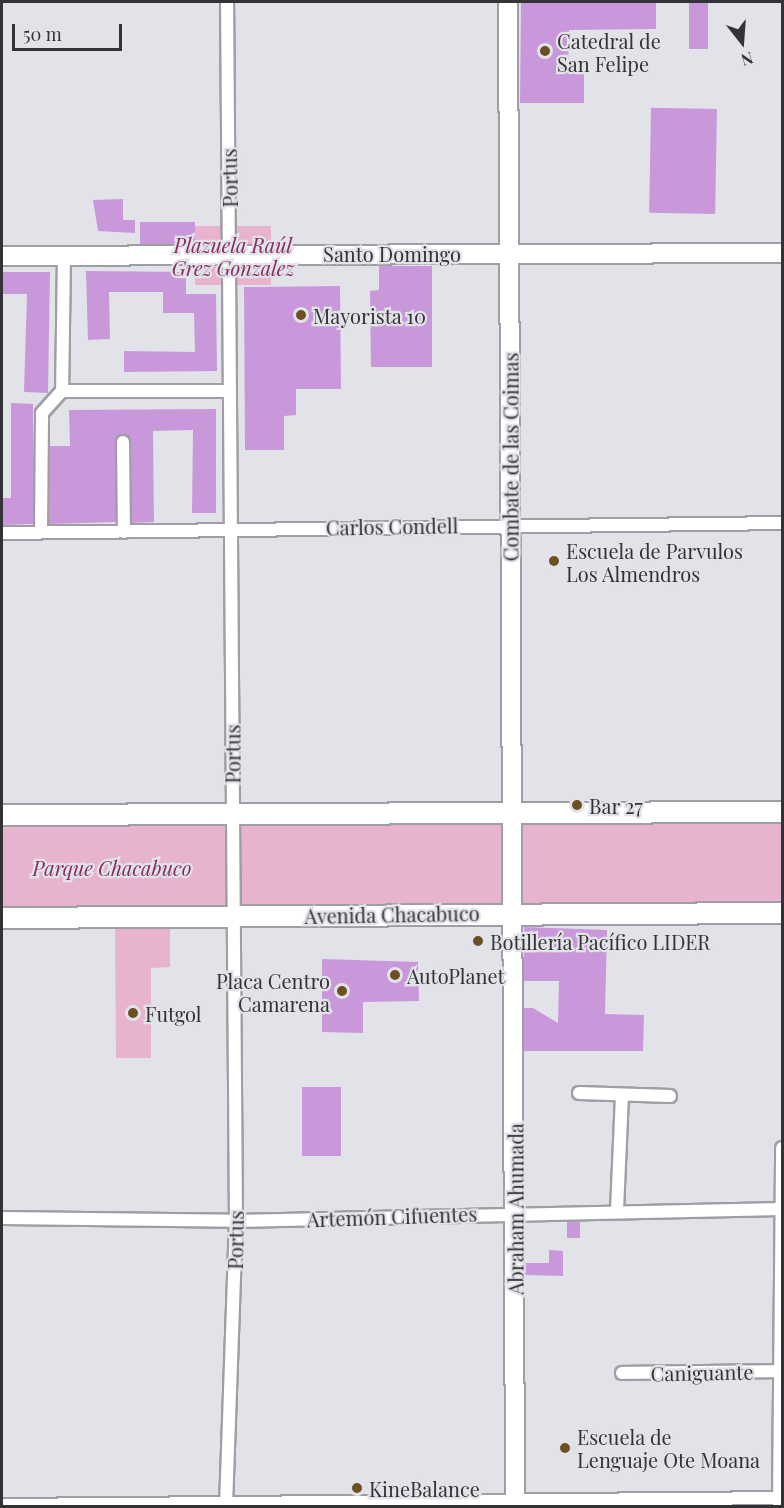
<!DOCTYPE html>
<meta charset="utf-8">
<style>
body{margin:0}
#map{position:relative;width:784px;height:1508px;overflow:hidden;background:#e2e2e9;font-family:"Playfair Display",serif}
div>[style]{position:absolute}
.green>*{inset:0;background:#e8b3ce;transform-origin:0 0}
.building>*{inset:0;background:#c998db;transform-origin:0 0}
.roads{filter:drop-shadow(2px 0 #9e9ea4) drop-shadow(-2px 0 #9e9ea4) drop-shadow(0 2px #9e9ea4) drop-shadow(0 -2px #9e9ea4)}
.street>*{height:12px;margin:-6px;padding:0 6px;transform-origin:6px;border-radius:6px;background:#fff}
.secondary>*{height:18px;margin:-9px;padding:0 9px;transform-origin:9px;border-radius:9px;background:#fff}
.primary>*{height:20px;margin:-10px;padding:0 10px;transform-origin:10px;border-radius:10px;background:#fff}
.dots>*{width:16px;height:16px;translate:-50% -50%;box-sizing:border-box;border:3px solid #e2e2e9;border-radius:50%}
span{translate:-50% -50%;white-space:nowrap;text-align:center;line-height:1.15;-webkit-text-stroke:4.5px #e2e2e9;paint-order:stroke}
.poi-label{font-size:20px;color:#333335}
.left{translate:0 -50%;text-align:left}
.right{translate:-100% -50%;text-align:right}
.street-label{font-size:20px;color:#333335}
.park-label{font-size:20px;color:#872c63;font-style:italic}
.frame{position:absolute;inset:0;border:3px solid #333335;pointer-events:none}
.north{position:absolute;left:712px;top:12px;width:60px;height:60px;-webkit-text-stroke:4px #e2e2e9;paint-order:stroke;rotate:163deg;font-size:16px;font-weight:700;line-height:24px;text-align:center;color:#333335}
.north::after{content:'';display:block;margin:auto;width:21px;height:27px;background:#333335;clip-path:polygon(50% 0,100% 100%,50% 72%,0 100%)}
.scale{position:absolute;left:12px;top:24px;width:110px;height:27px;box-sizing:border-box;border:3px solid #333335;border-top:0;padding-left:8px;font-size:18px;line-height:21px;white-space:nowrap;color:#333335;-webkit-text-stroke:4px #e2e2e9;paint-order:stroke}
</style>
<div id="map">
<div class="green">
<div style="left:271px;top:226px;width:59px;height:76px;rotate:90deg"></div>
<div style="left:2px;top:824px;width:780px;height:88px"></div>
<div style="clip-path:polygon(170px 922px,170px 967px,151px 968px,151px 1058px,116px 1058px,115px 923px)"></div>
</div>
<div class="building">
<div style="clip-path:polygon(521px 2px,656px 2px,656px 29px,569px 30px,568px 71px,584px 71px,584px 103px,520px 103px)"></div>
<div style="left:689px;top:2px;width:19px;height:47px"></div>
<div style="left:717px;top:109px;width:105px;height:66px;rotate:91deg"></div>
<div style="clip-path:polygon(123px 199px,123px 220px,135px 220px,135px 233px,98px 231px,93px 200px)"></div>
<div style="left:195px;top:222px;width:22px;height:55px;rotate:90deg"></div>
<div style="clip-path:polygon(379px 266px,432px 266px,432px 367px,371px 367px,370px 291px,379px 290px)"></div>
<div style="clip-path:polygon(86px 271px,186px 272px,186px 294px,216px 294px,217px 371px,124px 372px,124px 351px,195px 352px,194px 313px,163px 313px,163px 292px,109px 292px,110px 339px,88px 340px)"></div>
<div style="clip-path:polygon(2px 272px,50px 272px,48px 393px,24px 392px,27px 294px,2px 294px)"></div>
<div style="clip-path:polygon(340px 286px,341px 389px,296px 389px,296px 415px,284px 416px,284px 450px,245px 450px,244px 287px)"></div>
<div style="clip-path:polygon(11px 403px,33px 404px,33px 524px,2px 525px,2px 498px,11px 498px)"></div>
<div style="clip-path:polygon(216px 409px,216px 513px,192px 513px,193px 430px,153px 431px,154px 522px,132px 523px,131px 442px,122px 434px,115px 442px,116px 522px,49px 524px,50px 446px,70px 446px,69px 410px)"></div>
<div style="clip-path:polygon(524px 927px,607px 930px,605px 1014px,644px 1015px,643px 1051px,524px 1051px,524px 1008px,533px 1008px,558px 1023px,559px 981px,524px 981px)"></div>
<div style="clip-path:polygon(322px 959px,418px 962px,419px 1001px,363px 1002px,363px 1033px,322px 1032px)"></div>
<div style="left:302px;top:1087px;width:39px;height:69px"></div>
<div style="left:567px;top:1222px;width:13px;height:16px"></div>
<div style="clip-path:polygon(549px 1250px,563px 1251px,563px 1276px,525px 1275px,525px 1263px,549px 1263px)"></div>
</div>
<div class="roads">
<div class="street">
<div style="left:64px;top:255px;width:136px;rotate:90.8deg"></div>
<div style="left:62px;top:391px;width:168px"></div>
<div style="left:123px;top:442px;width:90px;rotate:89.4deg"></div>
<div style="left:41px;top:532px;width:119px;rotate:-89.5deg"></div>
<div style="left:42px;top:413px;width:30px;rotate:-48deg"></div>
<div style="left:2px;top:533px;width:780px;rotate:-0.73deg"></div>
<div style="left:579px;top:1093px;width:91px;rotate:1.9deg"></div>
<div style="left:617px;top:1210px;width:115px;rotate:-87.5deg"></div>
<div style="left:2px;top:1218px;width:234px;rotate:0.7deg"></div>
<div style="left:236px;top:1221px;width:546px;rotate:-1.26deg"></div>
<div style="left:622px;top:1373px;width:160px;rotate:-0.7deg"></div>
<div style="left:2px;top:1505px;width:780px;rotate:-0.51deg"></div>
<div style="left:779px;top:1505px;width:357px;rotate:-89.5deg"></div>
<div style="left:226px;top:1506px;width:285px;rotate:-88deg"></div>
<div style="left:236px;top:1221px;width:1219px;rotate:-90.42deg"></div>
</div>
<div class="secondary">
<div style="left:508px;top:2px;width:1504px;rotate:89.73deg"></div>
<div style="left:2px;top:256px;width:780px;rotate:-0.22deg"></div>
</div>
<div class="primary">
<div style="left:2px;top:815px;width:780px;rotate:-0.22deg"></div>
<div style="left:2px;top:918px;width:780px;rotate:-0.37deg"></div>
</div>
</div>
<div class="dots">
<div style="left:545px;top:51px;background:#6c5023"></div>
<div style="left:301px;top:315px;background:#6c5023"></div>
<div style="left:554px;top:561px;background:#6c5023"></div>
<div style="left:577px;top:805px;background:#6c5023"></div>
<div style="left:478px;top:941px;background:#6c5023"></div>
<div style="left:395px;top:975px;background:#6c5023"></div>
<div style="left:342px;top:991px;background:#6c5023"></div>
<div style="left:133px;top:1013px;background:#6c5023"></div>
<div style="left:565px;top:1448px;background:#6c5023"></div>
<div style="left:357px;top:1488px;background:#6c5023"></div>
</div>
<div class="poi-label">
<span class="left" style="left:557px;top:52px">Catedral de<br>San Felipe</span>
<span class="left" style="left:313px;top:315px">Mayorista 10</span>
<span class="left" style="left:566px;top:562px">Escuela de Parvulos<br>Los Almendros</span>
<span class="left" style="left:589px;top:805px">Bar 27</span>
<span class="left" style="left:490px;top:941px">Botillería Pacífico LIDER</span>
<span class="left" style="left:407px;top:975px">AutoPlanet</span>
<span class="right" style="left:330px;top:992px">Placa Centro<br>Camarena</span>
<span class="left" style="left:145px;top:1013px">Futgol</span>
<span class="left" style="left:577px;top:1448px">Escuela de<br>Lenguaje Ote Moana</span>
<span class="left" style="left:369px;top:1488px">KineBalance</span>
</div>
<div class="street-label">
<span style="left:229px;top:178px;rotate:-91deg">Portus</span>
<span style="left:392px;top:253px">Santo Domingo</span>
<span style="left:510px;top:457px;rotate:-90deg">Combate de las Coimas</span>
<span style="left:392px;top:526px;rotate:-1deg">Carlos Condell</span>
<span style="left:232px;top:754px;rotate:-90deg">Portus</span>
<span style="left:392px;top:914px;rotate:-1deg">Avenida Chacabuco</span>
<span style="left:515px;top:1209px;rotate:-90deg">Abraham Ahumada</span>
<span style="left:392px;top:1216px;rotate:-2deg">Artemón Cifuentes</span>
<span style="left:235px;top:1240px;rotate:-89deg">Portus</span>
<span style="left:702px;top:1372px;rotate:-1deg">Caniguante</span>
</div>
<div class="park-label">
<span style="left:233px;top:256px">Plazuela Raúl<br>Grez Gonzalez</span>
<span style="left:112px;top:867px">Parque Chacabuco</span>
</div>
<div class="frame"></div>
<div class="north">N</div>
<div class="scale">50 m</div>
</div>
